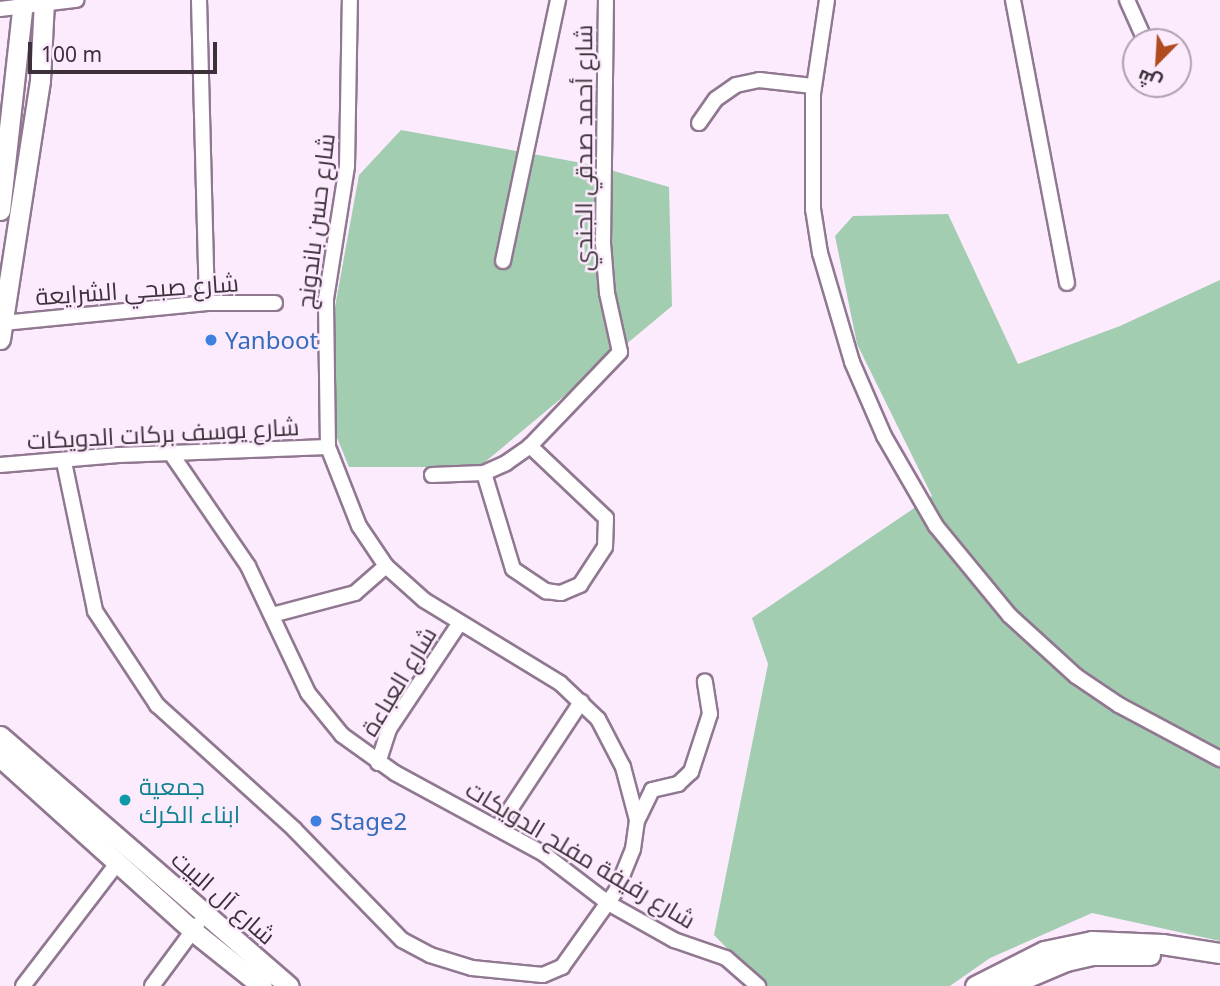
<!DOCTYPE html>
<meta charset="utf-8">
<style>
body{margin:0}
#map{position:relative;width:1220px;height:986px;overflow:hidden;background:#fcebfc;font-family:"Noto Sans",Cairo,sans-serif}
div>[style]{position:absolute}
.green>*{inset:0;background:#a2cdb1}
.roads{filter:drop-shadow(2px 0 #917891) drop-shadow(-2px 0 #917891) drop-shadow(0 2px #917891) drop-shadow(0 -2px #917891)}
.street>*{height:14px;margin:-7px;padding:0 7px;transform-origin:7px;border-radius:7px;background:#fff}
.secondary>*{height:19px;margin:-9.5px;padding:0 9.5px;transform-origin:9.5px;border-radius:9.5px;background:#fff}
.dots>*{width:19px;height:19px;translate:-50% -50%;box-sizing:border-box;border:4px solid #fcebfc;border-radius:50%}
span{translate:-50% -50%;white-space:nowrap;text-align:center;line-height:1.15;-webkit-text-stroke:5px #fcebfc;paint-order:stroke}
.street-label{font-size:24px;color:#3c313b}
.shop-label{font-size:24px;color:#366cbe}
.left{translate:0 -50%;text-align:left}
.culture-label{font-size:24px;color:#0d838f}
.north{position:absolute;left:1122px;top:28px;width:70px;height:70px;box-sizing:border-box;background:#fcebfc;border:2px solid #afa1af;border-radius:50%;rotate:204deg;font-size:19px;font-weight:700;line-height:28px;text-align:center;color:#3c313b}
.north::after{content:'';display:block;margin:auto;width:24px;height:32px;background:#b04a1f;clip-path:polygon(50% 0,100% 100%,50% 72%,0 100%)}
.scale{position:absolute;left:28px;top:42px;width:189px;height:32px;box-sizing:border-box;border:4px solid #3c313b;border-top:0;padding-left:9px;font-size:21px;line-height:24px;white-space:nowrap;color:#3c313b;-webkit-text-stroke:5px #fcebfc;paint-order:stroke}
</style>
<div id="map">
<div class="green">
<div style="clip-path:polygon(401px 130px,593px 165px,669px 187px,672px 306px,479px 467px,349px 467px,333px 428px,329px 340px,359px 175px)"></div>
<div style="clip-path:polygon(948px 214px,1018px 364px,1120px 326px,1220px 280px,1220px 941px,1092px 913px,990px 958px,950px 986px,764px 986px,714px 935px,768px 664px,752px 618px,932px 496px,857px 344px,835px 236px,853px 216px)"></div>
</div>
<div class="roads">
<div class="street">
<div style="left:199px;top:0;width:303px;rotate:88.5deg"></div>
<div style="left:827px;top:0;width:95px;rotate:98.5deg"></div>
<div style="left:813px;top:94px;width:115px;rotate:90deg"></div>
<div style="left:813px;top:209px;width:45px;rotate:81deg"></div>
<div style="left:820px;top:253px;width:114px;rotate:73.6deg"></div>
<div style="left:852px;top:362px;width:81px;rotate:66.6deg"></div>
<div style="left:884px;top:436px;width:104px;rotate:60deg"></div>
<div style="left:936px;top:526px;width:115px;rotate:50.6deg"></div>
<div style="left:1009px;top:615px;width:91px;rotate:42.3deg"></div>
<div style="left:1076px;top:676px;width:52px;rotate:34deg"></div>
<div style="left:1119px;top:705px;width:115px;rotate:28.1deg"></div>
<div style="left:1013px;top:0;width:288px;rotate:79.2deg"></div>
<div style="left:1127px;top:0;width:42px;rotate:65.9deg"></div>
<div style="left:0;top:9px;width:77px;rotate:-6.8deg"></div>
<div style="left:699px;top:123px;width:29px;rotate:-55deg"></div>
<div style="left:716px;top:99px;width:24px;rotate:-35deg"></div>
<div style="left:736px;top:85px;width:24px;rotate:-12deg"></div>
<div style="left:759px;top:80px;width:54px;rotate:6.3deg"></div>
<div style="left:503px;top:261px;width:267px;rotate:-78.1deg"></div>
<div style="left:3px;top:323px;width:205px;rotate:-5.6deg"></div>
<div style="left:207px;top:303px;width:68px"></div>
<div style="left:170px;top:452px;width:138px;rotate:55.6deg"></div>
<div style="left:248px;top:566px;width:140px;rotate:64.7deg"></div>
<div style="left:308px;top:693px;width:54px;rotate:51deg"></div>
<div style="left:342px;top:735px;width:65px;rotate:35.6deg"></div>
<div style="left:395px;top:773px;width:170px;rotate:28.5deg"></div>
<div style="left:544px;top:854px;width:81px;rotate:37.4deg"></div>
<div style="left:608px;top:903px;width:76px;rotate:29.3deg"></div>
<div style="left:674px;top:940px;width:55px;rotate:19.1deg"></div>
<div style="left:726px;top:958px;width:43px;rotate:41.2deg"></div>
<div style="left:64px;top:462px;width:152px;rotate:78.2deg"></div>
<div style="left:95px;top:611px;width:113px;rotate:56.6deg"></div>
<div style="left:157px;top:705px;width:185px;rotate:42.1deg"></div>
<div style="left:294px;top:829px;width:155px;rotate:45.8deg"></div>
<div style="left:402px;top:940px;width:32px;rotate:28deg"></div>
<div style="left:430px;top:955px;width:44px;rotate:17.2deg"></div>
<div style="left:472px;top:968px;width:71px;rotate:5.6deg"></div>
<div style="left:543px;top:975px;width:21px;rotate:-23deg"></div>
<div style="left:562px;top:967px;width:93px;rotate:-54.6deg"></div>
<div style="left:616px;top:891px;width:45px;rotate:-68deg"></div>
<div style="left:633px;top:849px;width:29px;rotate:-82deg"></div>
<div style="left:637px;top:820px;width:55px;rotate:-104.8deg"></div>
<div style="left:623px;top:767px;width:54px;rotate:-117.5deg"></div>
<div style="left:598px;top:719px;width:52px;rotate:-136.5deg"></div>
<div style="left:560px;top:683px;width:159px;rotate:-148.6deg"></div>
<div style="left:424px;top:600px;width:51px;rotate:-138.2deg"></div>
<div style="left:386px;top:566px;width:48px;rotate:-124deg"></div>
<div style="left:359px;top:526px;width:85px;rotate:-111.4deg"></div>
<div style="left:328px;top:447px;width:148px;rotate:-90.8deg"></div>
<div style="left:326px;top:299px;width:135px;rotate:-81deg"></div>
<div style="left:347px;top:166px;width:166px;rotate:-89deg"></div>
<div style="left:0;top:465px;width:119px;rotate:-4.8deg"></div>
<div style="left:119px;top:455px;width:209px;rotate:-2.2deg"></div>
<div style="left:484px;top:473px;width:100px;rotate:73.2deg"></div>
<div style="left:513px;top:569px;width:40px;rotate:34deg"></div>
<div style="left:546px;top:591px;width:15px;rotate:8deg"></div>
<div style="left:561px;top:593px;width:21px;rotate:-23deg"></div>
<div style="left:580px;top:585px;width:45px;rotate:-56.7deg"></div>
<div style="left:605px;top:547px;width:29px;rotate:-88deg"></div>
<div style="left:606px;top:518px;width:105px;rotate:-136.5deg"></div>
<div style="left:432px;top:475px;width:52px;rotate:-2.2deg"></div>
<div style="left:484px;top:473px;width:24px;rotate:-24deg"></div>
<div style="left:506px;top:463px;width:29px;rotate:-35deg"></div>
<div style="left:530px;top:446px;width:130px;rotate:-46.2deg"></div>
<div style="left:620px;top:352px;width:60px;rotate:-102.4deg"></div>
<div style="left:607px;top:293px;width:50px;rotate:-94.6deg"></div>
<div style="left:603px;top:243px;width:243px;rotate:-89.3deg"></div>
<div style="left:272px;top:615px;width:86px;rotate:-14.8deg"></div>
<div style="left:355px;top:593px;width:41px;rotate:-41.1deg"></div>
<div style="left:378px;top:763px;width:36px;rotate:-72deg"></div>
<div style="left:389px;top:729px;width:126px;rotate:-56.3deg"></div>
<div style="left:638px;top:819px;width:32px;rotate:-64deg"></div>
<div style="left:652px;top:790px;width:27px;rotate:-13deg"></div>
<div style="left:678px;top:784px;width:18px;rotate:-43deg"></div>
<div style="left:691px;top:772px;width:61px;rotate:-71.9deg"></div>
<div style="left:710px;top:714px;width:33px;rotate:-99deg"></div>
<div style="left:499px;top:826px;width:149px;rotate:-56.5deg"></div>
<div style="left:23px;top:986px;width:156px;rotate:-52.5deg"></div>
<div style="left:152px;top:986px;width:76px;rotate:-53.6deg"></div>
</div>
<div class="secondary">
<div style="left:0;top:210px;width:211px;rotate:-83.7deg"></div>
<div style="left:0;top:339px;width:262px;rotate:-81.2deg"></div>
<div style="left:40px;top:80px;width:80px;rotate:-87.1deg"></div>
<div style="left:0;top:736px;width:382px;rotate:40.9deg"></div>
<div style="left:0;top:757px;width:260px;rotate:42deg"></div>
<div style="left:193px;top:931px;width:88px;rotate:38.6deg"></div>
<div style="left:975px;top:986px;width:77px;rotate:-26.9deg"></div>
<div style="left:1044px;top:951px;width:49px;rotate:-11.8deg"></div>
<div style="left:1092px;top:941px;width:70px;rotate:2.5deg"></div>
<div style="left:1162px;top:944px;width:59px;rotate:8.8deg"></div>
<div style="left:1007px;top:986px;width:64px;rotate:-23deg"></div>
<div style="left:1066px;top:961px;width:28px;rotate:-13deg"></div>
<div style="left:1093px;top:955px;width:57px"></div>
</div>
</div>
<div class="dots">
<div style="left:211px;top:340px;background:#3f7fe0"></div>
<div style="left:125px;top:800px;background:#0f9aa8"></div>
<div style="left:316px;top:821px;background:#3f7fe0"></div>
</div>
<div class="street-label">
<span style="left:583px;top:148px;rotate:-90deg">شارع أحمد صدقي الجندي</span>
<span style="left:315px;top:221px;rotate:-83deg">شارع حسن باندونج</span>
<span style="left:137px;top:289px;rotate:-4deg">شارع صبحي الشرايعة</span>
<span style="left:163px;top:433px;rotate:-3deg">شارع يوسف بركات الدويكات</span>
<span style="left:398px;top:681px;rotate:-59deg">شارع العباءة</span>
<span style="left:581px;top:854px;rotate:31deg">شارع رفيفة مفلح الدويكات</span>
<span style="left:224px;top:897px;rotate:41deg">شارع آل البيت</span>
</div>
<div class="shop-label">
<span class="left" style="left:225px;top:340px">Yanboot</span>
<span class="left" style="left:330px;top:821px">Stage2</span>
</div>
<div class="culture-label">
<span class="left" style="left:139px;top:800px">جمعية<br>ابناء الكرك</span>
</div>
<div class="north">ش</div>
<div class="scale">100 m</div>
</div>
